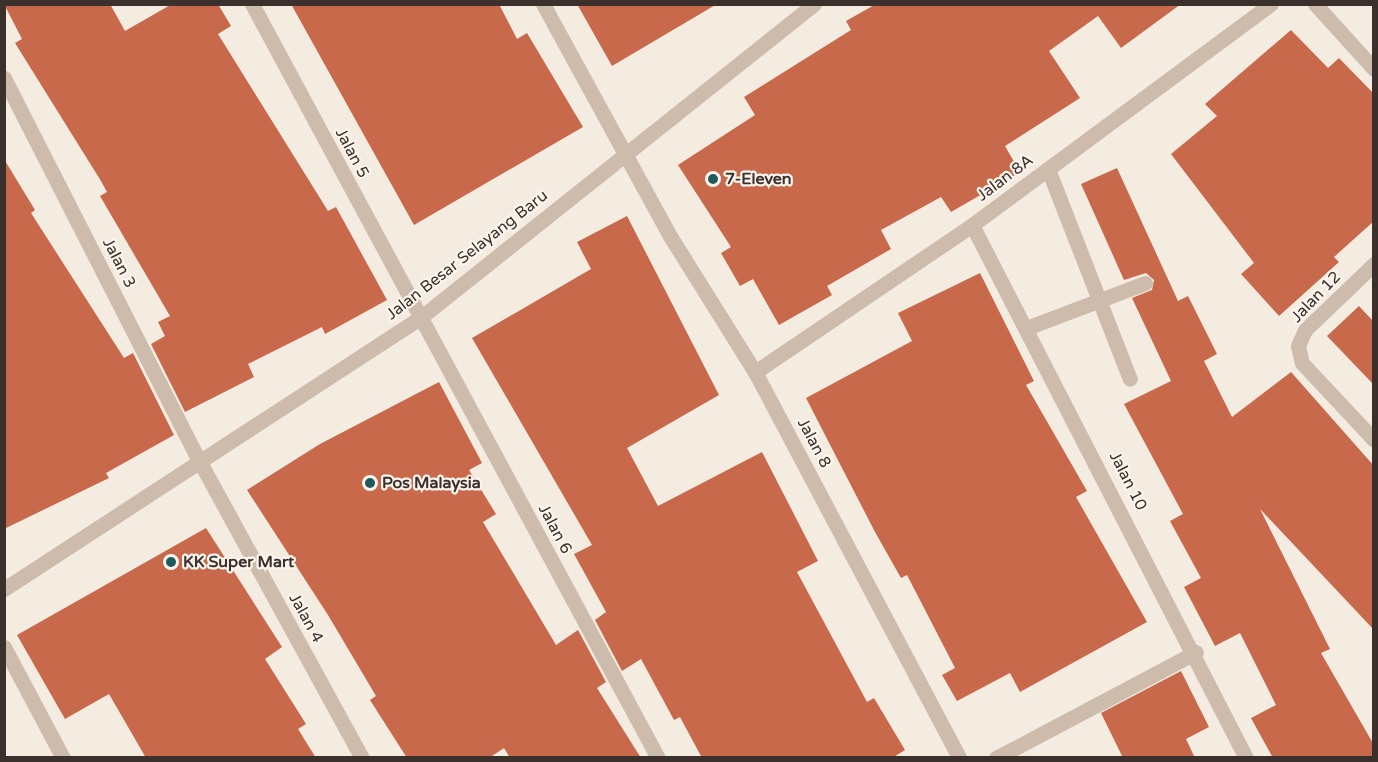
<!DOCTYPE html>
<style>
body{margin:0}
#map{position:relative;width:1378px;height:762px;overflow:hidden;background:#f4ebe1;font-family:"Varela Round",sans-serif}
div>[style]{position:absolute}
.building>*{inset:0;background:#c8694b}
.service>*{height:15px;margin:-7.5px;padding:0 7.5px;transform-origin:7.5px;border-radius:7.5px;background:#cdbbac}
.minor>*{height:15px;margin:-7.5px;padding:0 7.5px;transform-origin:7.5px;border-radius:7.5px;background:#cdbbac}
.tertiary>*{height:15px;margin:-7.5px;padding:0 7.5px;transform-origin:7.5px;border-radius:7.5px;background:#cdbbac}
.dots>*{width:16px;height:16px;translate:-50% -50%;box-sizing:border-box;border:3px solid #fbf5ee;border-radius:50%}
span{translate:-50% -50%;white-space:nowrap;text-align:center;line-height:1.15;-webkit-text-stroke:4.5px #fbf5ee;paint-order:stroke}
.street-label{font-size:16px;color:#3b302b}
.poi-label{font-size:16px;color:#3b302b;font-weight:700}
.left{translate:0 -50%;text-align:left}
.frame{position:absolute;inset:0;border:6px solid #3b302b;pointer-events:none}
</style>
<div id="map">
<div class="building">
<div style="clip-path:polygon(4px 4px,110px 4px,125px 31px,172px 4px,218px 4px,231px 26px,218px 34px,328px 211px,336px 207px,387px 300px,325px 334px,322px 327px,248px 364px,254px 377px,185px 412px,151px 344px,165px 336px,158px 322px,170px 316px,100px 196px,107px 192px,101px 181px,15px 43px,22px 39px)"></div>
<div style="clip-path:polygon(291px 4px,499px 4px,517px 39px,527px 33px,583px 127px,414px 225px)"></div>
<div style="clip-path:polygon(577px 4px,717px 4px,612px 66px)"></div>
<div style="clip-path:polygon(876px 4px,1181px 4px,1121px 48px,1098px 16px,1049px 51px,1080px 98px,1005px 146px,1020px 172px,951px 212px,941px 197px,881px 230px,891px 249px,827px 286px,832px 295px,779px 325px,753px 279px,740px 286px,721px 253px,731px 247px,678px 165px,755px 115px,744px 97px,851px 30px,846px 21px)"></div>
<div style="clip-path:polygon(1291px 30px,1328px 68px,1339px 58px,1374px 94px,1374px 221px,1334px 257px,1339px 262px,1279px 316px,1241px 274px,1254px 263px,1171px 154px,1217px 116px,1205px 104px)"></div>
<div style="clip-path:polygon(4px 159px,35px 210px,31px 213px,124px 358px,133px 353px,174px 435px,106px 473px,109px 478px,4px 529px)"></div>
<div style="clip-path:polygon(1117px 168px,1178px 301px,1188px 296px,1217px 354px,1204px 361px,1232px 417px,1291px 372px,1374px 466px,1374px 630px,1260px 509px,1330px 649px,1321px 653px,1374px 745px,1374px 758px,1273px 758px,1251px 718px,1276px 705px,1240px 633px,1215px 646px,1184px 587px,1201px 578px,1170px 521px,1183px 514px,1124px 404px,1171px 381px,1132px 298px,1152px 290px,1154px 280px,1146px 273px,1124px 280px,1081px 184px)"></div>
<div style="clip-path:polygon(627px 216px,719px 395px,627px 448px,658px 506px,762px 452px,818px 561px,797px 572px,867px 702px,874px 698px,905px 750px,892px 758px,702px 758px,680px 717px,674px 720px,641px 659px,622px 671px,595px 620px,606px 612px,574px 554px,592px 545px,472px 338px,591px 269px,577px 242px)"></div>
<div style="clip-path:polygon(980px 273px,1034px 381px,1026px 385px,1087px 491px,1076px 497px,1147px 622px,1020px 692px,1010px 673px,957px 701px,942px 675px,955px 668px,907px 575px,901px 578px,875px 532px,806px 398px,912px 341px,898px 313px)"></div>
<div style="clip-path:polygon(1359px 306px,1374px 322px,1374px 385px,1327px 336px)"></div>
<div style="clip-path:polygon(439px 382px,482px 463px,469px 470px,496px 514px,483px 522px,556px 645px,578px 630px,606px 682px,597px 688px,641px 758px,510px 758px,504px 748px,489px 758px,407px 758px,370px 700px,376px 696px,328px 615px,247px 490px,320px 444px)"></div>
<div style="clip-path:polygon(206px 528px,282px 647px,265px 659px,306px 724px,298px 729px,316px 758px,146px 758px,109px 694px,65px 719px,17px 635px)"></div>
<div style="clip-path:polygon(1181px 671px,1209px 727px,1186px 739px,1195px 758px,1123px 758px,1101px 713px)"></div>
</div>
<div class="service">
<div style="left:1048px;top:169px;width:225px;rotate:68.7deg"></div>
<div style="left:1029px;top:327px;width:124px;rotate:-20.8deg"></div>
</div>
<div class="minor">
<div style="left:252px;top:4px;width:856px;rotate:61.7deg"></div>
<div style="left:543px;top:4px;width:264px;rotate:61.3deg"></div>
<div style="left:670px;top:236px;width:160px;rotate:58deg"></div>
<div style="left:755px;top:372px;width:437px;rotate:62.1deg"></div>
<div style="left:1315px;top:4px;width:88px;rotate:47.8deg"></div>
<div style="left:4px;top:78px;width:433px;rotate:63deg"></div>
<div style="left:201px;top:464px;width:335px;rotate:61.3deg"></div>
<div style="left:972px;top:225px;width:599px;rotate:62.79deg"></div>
<div style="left:1374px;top:264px;width:95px;rotate:136.3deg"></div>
<div style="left:1305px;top:330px;width:17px;rotate:114deg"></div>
<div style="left:1298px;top:346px;width:17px;rotate:77deg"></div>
<div style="left:1302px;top:363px;width:105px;rotate:46.9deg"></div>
<div style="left:755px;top:372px;width:262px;rotate:-34.1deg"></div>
<div style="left:972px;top:225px;width:372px;rotate:-36.5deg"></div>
<div style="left:4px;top:647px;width:126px;rotate:62deg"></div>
<div style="left:996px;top:758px;width:226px;rotate:-27.9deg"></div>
</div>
<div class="tertiary">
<div style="left:4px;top:589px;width:496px;rotate:-33.1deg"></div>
<div style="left:420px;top:318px;width:504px;rotate:-38.55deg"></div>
</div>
<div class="dots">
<div style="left:713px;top:179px;background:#1f5a5e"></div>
<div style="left:370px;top:483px;background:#1f5a5e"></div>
<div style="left:171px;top:562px;background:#1f5a5e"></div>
</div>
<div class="street-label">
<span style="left:352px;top:153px;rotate:62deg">Jalan 5</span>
<span style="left:1005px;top:178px;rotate:-37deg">Jalan 8A</span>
<span style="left:467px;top:255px;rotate:-38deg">Jalan Besar Selayang Baru</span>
<span style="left:119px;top:263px;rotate:63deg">Jalan 3</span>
<span style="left:1316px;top:297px;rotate:-46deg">Jalan 12</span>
<span style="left:814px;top:443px;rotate:62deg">Jalan 8</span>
<span style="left:1128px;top:481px;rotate:63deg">Jalan 10</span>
<span style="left:555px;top:529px;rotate:62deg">Jalan 6</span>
<span style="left:306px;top:618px;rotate:61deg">Jalan 4</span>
</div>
<div class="poi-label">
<span class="left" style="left:725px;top:179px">7-Eleven</span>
<span class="left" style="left:382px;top:483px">Pos Malaysia</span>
<span class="left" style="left:183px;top:562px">KK Super Mart</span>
</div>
<div class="frame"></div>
</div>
